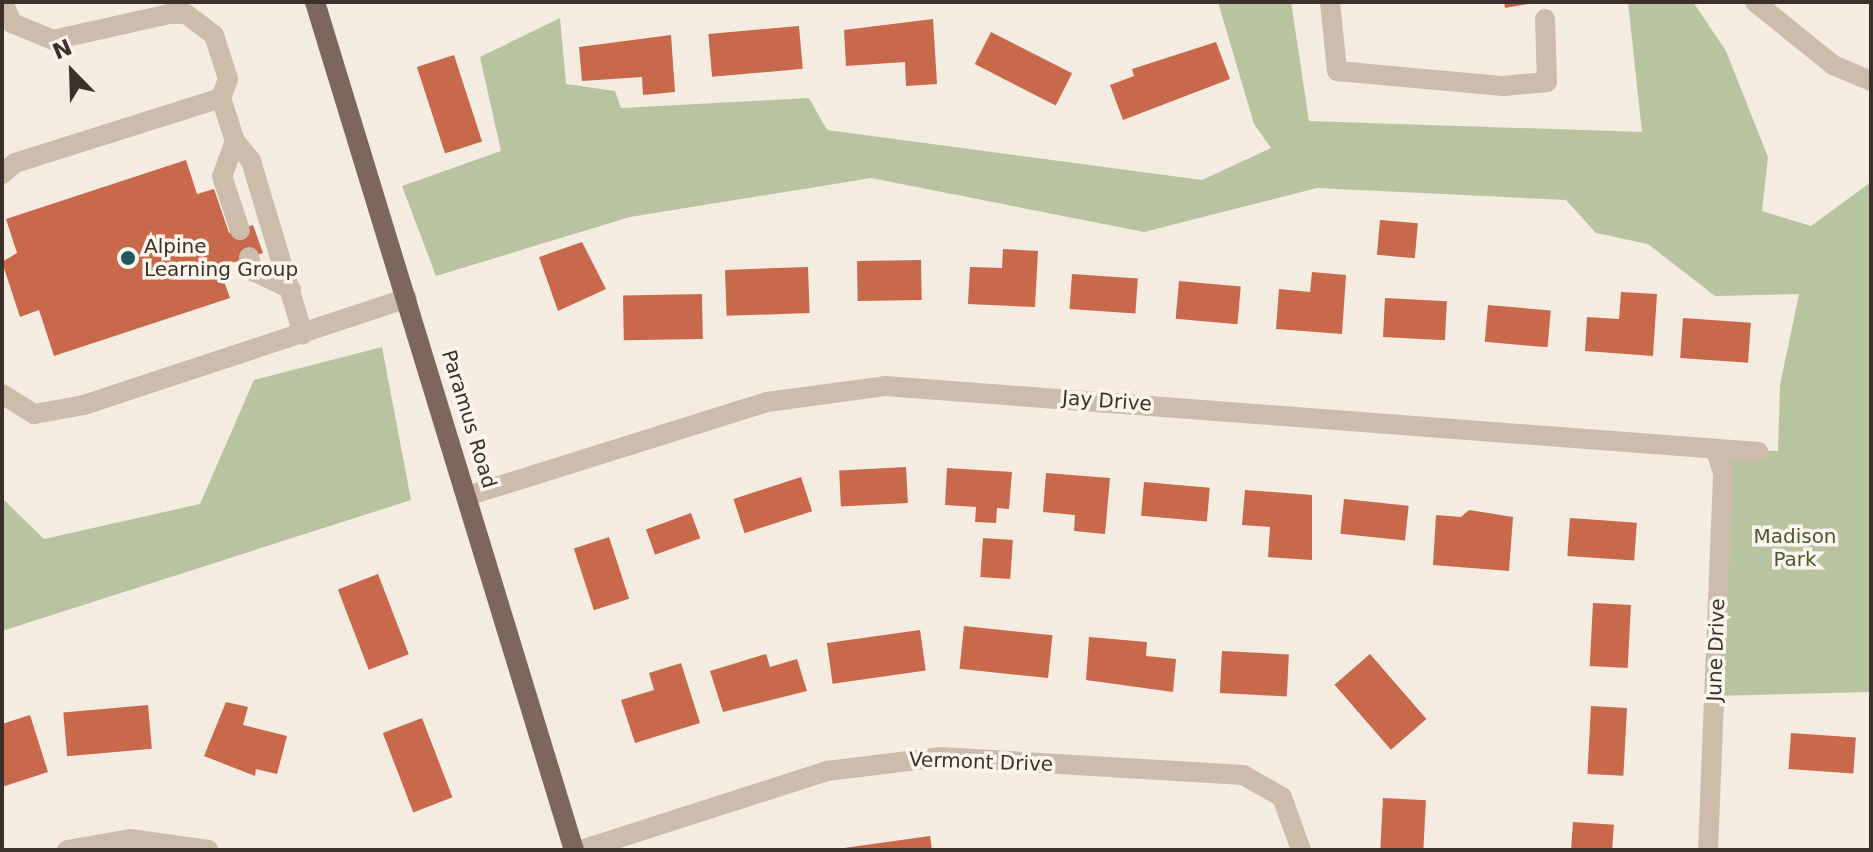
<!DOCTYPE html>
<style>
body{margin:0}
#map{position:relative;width:1873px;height:852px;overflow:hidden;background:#f4ebe1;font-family:"DejaVu Sans",sans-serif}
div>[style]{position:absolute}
.green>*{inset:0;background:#b8c4a0}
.building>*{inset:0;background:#c8694b;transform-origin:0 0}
.minor>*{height:20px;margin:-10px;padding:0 10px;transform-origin:10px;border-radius:10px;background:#cdbbac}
.major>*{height:20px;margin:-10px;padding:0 10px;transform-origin:10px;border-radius:10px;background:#7d675c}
.dots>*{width:22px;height:22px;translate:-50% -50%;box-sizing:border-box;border:4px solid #fbf5ee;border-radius:50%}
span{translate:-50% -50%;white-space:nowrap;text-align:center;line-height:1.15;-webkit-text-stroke:7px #fbf5ee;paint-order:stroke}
.poi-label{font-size:20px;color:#3b302b}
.left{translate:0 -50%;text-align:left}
.street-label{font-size:20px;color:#3b302b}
.park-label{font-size:20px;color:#4a5a2e}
.frame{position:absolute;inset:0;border:4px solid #3b302b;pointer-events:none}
.north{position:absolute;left:32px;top:32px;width:80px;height:80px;-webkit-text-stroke:6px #fbf5ee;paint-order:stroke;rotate:337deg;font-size:22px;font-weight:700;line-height:32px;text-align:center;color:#3b302b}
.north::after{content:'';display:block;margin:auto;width:28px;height:36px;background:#3b302b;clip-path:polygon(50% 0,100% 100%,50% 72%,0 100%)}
</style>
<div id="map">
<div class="green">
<div style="clip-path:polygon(1218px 2px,1291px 2px,1309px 121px,1642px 132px,1628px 2px,1693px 2px,1726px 51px,1768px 157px,1762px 211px,1811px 226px,1871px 182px,1871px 692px,1714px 696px,1716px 451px,1778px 451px,1780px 385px,1799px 294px,1715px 296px,1648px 244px,1596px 233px,1566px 200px,1317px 188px,1144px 232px,871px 178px,630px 217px,436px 276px,402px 186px,501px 151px,480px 57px,560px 18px,566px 84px,615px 91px,621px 108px,809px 98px,827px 130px,1202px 180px,1271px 148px,1254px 124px)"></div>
<div style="clip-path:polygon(382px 347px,411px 500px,2px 631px,2px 498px,44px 539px,200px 504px,254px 380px)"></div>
</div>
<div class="building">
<div style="clip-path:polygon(1504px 2px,1528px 2px,1528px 4px,1505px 8px)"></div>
<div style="clip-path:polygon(933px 19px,937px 84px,906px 86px,905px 62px,846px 66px,844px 30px)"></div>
<div style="left:799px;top:26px;width:43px;height:91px;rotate:85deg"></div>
<div style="left:991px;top:32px;width:91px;height:36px;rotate:27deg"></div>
<div style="clip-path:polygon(671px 35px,675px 92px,643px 95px,642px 77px,582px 81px,579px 47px)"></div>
<div style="clip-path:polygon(1216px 42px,1230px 79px,1123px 120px,1110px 85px,1134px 76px,1132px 69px)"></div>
<div style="left:454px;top:55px;width:91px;height:39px;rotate:72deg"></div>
<div style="clip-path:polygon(186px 160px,197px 194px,214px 189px,229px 233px,253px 225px,263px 253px,219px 267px,230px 298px,54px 356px,39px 310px,20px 317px,2px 262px,17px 253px,6px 219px)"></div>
<div style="left:1380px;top:220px;width:38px;height:35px;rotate:5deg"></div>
<div style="clip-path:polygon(582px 242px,606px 289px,558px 311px,539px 257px)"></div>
<div style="clip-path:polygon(1003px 249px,1038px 251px,1035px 307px,968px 304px,970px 267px,1002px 268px)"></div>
<div style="left:921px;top:260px;width:40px;height:64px;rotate:89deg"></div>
<div style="left:808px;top:267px;width:46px;height:83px;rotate:88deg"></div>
<div style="clip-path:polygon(1312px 272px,1346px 275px,1342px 334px,1276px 329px,1279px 289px,1310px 292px)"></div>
<div style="left:1072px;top:274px;width:66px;height:35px;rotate:4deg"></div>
<div style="left:1179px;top:281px;width:62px;height:38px;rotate:5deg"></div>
<div style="clip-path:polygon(1621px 292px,1657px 294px,1653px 356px,1585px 351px,1587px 317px,1619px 319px)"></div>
<div style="left:702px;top:294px;width:45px;height:79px;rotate:89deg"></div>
<div style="left:1385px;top:298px;width:62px;height:39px;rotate:3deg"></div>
<div style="left:1488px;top:305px;width:63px;height:37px;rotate:5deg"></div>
<div style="left:1683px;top:318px;width:68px;height:40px;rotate:4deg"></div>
<div style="left:906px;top:467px;width:36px;height:67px;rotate:87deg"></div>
<div style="clip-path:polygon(947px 468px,1012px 472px,1009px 509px,997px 508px,996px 523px,975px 522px,976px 507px,945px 505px)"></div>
<div style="clip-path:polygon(1046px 473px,1110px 478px,1105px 534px,1074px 531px,1075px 515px,1043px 512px)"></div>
<div style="left:801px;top:477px;width:36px;height:71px;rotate:72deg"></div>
<div style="left:1144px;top:482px;width:66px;height:34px;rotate:5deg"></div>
<div style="clip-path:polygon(1245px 490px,1312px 495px,1312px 560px,1268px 557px,1270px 527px,1242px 525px)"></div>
<div style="left:1344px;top:499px;width:65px;height:35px;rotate:6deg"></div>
<div style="clip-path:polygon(1469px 510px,1513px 517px,1509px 571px,1433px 565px,1436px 515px,1461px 517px)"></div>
<div style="left:691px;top:513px;width:27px;height:48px;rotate:70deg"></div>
<div style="left:1570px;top:518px;width:67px;height:38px;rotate:4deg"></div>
<div style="left:609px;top:537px;width:65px;height:37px;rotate:72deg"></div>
<div style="left:983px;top:538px;width:30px;height:39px;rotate:4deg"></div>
<div style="left:378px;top:574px;width:86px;height:43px;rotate:69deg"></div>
<div style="left:1593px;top:603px;width:38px;height:63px;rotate:3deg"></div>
<div style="left:964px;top:626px;width:89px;height:43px;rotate:6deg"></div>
<div style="left:920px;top:630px;width:41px;height:94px;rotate:82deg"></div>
<div style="clip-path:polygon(1089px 637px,1147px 642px,1146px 656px,1176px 659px,1173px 692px,1086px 680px)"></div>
<div style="left:1222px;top:651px;width:67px;height:42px;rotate:3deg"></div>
<div style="clip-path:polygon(766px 654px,770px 667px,797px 659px,807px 691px,723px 712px,710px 671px)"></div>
<div style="left:1370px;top:654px;width:86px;height:47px;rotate:49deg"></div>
<div style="clip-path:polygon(681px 663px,700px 723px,635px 743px,621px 700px,654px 690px,649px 673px)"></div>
<div style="clip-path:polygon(226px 702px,248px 707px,243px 725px,287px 736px,277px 774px,256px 769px,255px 776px,204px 756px)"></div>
<div style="left:148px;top:705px;width:44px;height:85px;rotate:85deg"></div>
<div style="left:1591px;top:706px;width:36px;height:68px;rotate:3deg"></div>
<div style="clip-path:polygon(30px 715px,48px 772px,2px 787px,2px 724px)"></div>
<div style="left:422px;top:718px;width:85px;height:42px;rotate:69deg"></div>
<div style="left:1791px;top:733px;width:65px;height:36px;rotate:4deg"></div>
<div style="left:1383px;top:798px;width:43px;height:52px;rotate:3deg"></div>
<div style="left:1573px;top:822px;width:41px;height:28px;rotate:4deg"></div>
<div style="clip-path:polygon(930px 836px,932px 850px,844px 850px,844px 848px)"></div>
</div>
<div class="minor">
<div style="left:3px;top:2px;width:23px;rotate:67deg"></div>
<div style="left:12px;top:23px;width:44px;rotate:22.5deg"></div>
<div style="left:53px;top:40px;width:119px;rotate:-12.6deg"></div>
<div style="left:169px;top:14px;width:17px"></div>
<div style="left:186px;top:14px;width:35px;rotate:37deg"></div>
<div style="left:214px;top:35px;width:46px;rotate:72.3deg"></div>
<div style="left:228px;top:79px;width:20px;rotate:110deg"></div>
<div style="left:221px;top:98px;width:45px;rotate:72deg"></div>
<div style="left:235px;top:141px;width:26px;rotate:51deg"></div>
<div style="left:251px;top:161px;width:181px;rotate:73.3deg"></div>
<div style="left:1330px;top:2px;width:69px;rotate:84.2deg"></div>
<div style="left:1337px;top:71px;width:167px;rotate:5.2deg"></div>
<div style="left:1503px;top:86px;width:44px;rotate:-5.2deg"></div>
<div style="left:1547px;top:82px;width:63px;rotate:-91.8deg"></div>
<div style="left:1755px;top:2px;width:100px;rotate:38.9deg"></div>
<div style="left:1833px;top:65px;width:41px;rotate:22.8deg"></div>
<div style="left:235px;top:141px;width:37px;rotate:110deg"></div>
<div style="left:222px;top:176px;width:57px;rotate:71.6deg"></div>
<div style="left:2px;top:174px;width:17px;rotate:-40deg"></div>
<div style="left:15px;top:163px;width:216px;rotate:-17.5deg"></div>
<div style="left:249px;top:257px;width:15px;rotate:74deg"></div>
<div style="left:253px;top:271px;width:42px;rotate:25.3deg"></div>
<div style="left:2px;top:394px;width:38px;rotate:32deg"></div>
<div style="left:34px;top:414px;width:51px;rotate:-10.2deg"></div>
<div style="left:84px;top:405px;width:340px;rotate:-18.3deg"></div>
<div style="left:467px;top:496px;width:314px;rotate:-17.4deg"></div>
<div style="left:767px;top:402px;width:119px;rotate:-7.7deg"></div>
<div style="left:885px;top:386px;width:876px;rotate:4.32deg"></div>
<div style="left:67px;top:850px;width:64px;rotate:-9.9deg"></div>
<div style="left:130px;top:839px;width:79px;rotate:8deg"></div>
<div style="left:581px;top:850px;width:258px;rotate:-17.8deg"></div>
<div style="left:827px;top:771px;width:115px;rotate:-7deg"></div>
<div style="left:941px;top:757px;width:303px;rotate:3.4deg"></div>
<div style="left:1243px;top:775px;width:45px;rotate:29.4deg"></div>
<div style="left:1282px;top:797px;width:56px;rotate:70.3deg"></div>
<div style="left:1708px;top:850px;width:377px;rotate:-87.7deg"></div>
<div style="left:1723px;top:473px;width:23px;rotate:-108deg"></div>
</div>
<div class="major">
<div style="left:315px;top:2px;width:887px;rotate:73.02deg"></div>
</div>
<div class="dots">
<div style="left:128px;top:258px;background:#1f5a5e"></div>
</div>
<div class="poi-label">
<span class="left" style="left:144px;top:258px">Alpine<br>Learning Group</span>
</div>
<div class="street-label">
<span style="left:1107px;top:401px;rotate:4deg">Jay Drive</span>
<span style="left:469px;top:419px;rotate:73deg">Paramus Road</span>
<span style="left:1716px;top:650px;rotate:-88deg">June Drive</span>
<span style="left:981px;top:762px;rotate:2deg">Vermont Drive</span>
</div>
<div class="park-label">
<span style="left:1795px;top:548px">Madison<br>Park</span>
</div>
<div class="frame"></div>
<div class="north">N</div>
</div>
